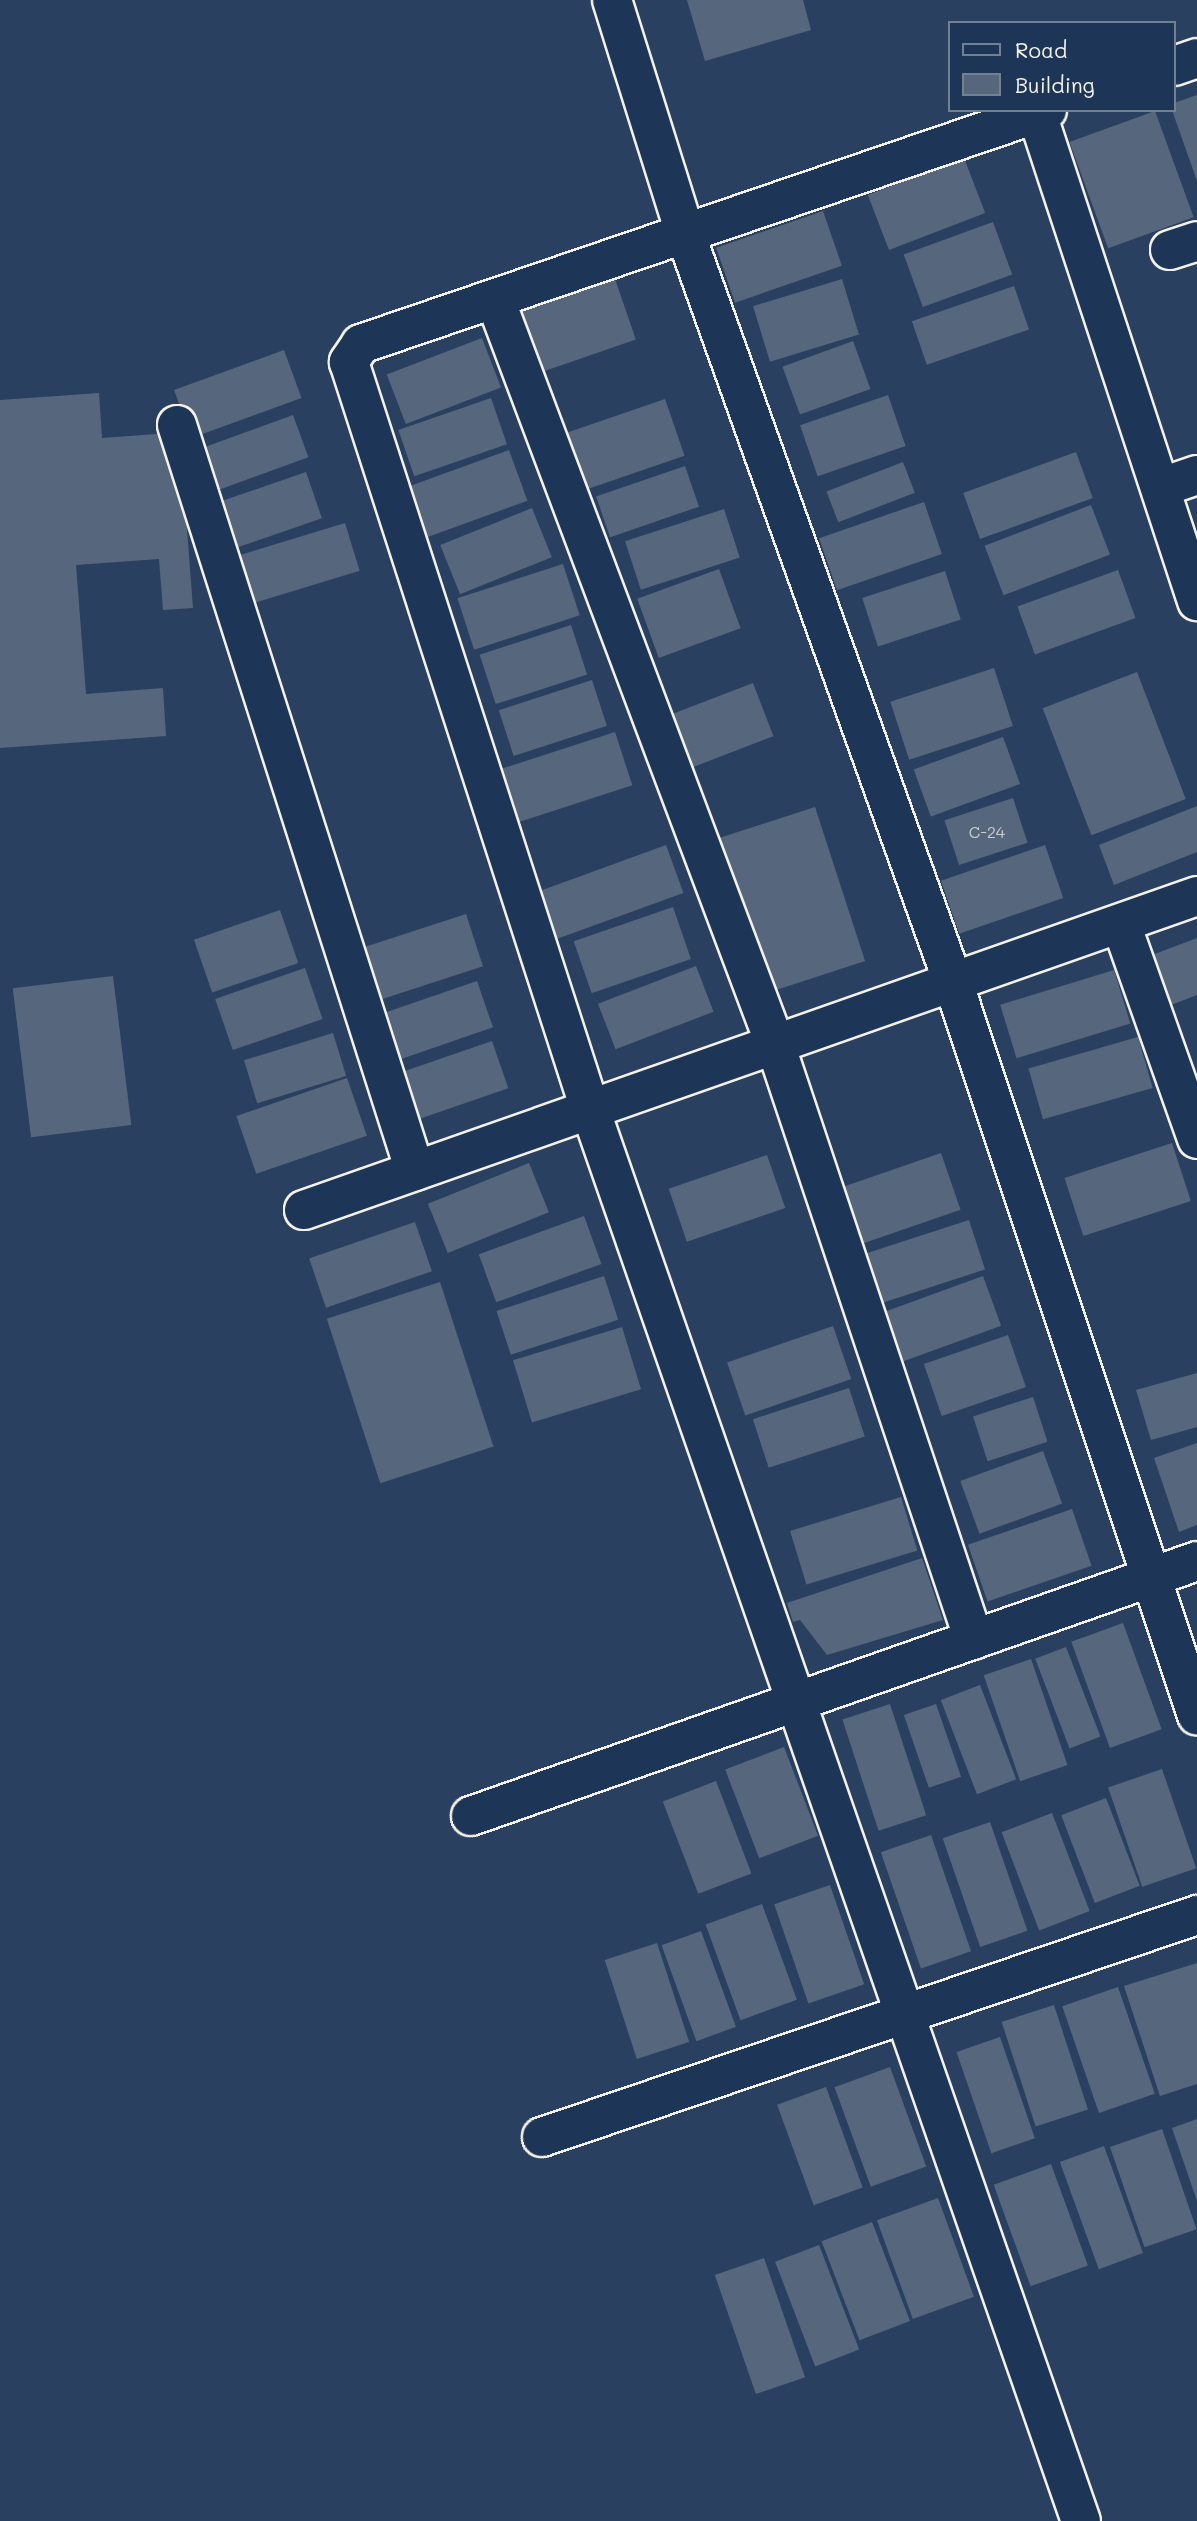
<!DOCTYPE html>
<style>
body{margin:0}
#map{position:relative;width:1197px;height:2521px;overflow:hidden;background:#2a4060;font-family:Mali,sans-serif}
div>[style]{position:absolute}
.building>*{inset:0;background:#56677d;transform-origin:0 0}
.roads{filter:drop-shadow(2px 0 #f4f1e8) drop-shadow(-2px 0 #f4f1e8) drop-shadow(0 2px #f4f1e8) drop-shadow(0 -2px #f4f1e8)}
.street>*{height:38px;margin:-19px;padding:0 19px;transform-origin:19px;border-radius:19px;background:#1d3557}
span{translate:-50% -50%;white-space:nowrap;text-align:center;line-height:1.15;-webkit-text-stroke:5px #1d3557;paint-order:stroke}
.number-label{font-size:16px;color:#cccecd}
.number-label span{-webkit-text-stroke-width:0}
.legend{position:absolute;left:948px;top:21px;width:228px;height:91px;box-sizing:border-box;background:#1d3557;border:2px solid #738091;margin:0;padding:9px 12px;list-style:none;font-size:21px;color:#f4f1e8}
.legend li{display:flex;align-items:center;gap:14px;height:35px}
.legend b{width:35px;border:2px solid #738091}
</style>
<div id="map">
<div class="building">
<div style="clip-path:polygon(687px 0,803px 0,811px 30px,705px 61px)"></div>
<div style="clip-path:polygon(1197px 95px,1197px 181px,1172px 110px,1174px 103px)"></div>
<div style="left:1155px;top:111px;width:113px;height:91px;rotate:70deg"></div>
<div style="left:964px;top:158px;width:59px;height:103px;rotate:69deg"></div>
<div style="left:823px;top:211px;width:58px;height:113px;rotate:71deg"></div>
<div style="left:993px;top:222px;width:56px;height:95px;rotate:70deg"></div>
<div style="left:615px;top:279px;width:64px;height:111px;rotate:71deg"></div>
<div style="left:842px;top:279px;width:58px;height:93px;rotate:73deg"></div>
<div style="left:1014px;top:286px;width:46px;height:108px;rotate:71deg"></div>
<div style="left:482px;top:338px;width:53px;height:102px;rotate:69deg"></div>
<div style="left:853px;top:341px;width:51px;height:75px;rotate:70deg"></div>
<div style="left:284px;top:350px;width:51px;height:117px;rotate:70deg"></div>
<div style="clip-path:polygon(99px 393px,102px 438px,170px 433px,173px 478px,183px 477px,193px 608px,163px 610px,159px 559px,76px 565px,86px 694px,163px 688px,166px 736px,0 748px,0 400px)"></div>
<div style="left:888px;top:395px;width:54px;height:93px;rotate:71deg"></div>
<div style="left:491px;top:398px;width:49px;height:98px;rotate:71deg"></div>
<div style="left:665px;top:399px;width:60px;height:104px;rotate:71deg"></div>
<div style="left:293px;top:415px;width:45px;height:96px;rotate:70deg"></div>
<div style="left:509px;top:450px;width:54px;height:112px;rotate:70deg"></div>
<div style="left:1076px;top:452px;width:49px;height:120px;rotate:70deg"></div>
<div style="left:903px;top:462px;width:33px;height:82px;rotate:69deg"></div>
<div style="left:685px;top:466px;width:43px;height:94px;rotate:71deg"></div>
<div style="left:306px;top:472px;width:49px;height:99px;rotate:71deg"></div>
<div style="left:924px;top:502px;width:55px;height:111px;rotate:71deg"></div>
<div style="left:1091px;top:505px;width:53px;height:114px;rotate:69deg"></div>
<div style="left:532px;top:508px;width:53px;height:99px;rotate:68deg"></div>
<div style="left:724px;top:509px;width:51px;height:104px;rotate:72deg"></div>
<div style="left:345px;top:523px;width:50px;height:113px;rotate:73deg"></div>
<div style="left:563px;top:564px;width:54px;height:111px;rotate:72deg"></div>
<div style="left:719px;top:569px;width:63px;height:87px;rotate:70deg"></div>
<div style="left:1118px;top:570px;width:51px;height:107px;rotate:70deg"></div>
<div style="left:945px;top:571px;width:51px;height:87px;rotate:72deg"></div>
<div style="left:571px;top:625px;width:52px;height:96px;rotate:72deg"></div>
<div style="left:994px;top:668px;width:61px;height:109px;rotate:72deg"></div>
<div style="left:1137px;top:672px;width:136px;height:101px;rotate:69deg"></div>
<div style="left:592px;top:680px;width:48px;height:98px;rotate:72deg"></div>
<div style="left:753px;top:683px;width:57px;height:88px;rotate:69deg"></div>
<div style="left:615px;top:732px;width:56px;height:128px;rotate:72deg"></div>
<div style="left:1003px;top:737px;width:50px;height:95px;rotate:70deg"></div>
<div style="left:1013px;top:798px;width:47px;height:72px;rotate:72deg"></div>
<div style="clip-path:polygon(1197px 806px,1197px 852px,1114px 885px,1099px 845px)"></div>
<div style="left:815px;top:807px;width:162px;height:108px;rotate:72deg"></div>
<div style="left:666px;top:845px;width:51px;height:138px;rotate:70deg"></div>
<div style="left:1045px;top:845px;width:56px;height:110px;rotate:71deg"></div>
<div style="left:673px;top:907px;width:55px;height:105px;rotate:71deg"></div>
<div style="left:280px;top:910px;width:56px;height:91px;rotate:71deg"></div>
<div style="left:466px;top:914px;width:55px;height:117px;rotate:72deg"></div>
<div style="clip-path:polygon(1197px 938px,1197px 995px,1163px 1008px,1144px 958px)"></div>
<div style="left:696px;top:966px;width:49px;height:105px;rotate:69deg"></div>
<div style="left:305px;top:968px;width:54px;height:95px;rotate:71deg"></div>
<div style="left:1114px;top:970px;width:56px;height:119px;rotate:73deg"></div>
<div style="left:113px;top:976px;width:150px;height:101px;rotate:83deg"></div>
<div style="left:477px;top:981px;width:49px;height:110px;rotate:71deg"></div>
<div style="left:333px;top:1033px;width:45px;height:93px;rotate:73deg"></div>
<div style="left:1138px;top:1037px;width:53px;height:114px;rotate:74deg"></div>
<div style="left:492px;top:1041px;width:50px;height:109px;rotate:71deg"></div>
<div style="left:347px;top:1078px;width:61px;height:117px;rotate:71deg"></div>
<div style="left:1172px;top:1143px;width:61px;height:113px;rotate:72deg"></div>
<div style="left:941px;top:1153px;width:60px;height:108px;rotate:71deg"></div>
<div style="left:767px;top:1155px;width:56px;height:104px;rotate:71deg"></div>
<div style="left:529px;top:1163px;width:53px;height:109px;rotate:68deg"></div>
<div style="left:584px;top:1216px;width:51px;height:112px;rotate:70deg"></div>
<div style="left:969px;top:1220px;width:52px;height:115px;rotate:72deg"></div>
<div style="left:415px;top:1222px;width:52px;height:112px;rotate:71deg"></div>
<div style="left:604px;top:1276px;width:46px;height:113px;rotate:72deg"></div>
<div style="left:983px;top:1276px;width:53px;height:109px;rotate:70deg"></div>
<div style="left:440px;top:1282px;width:173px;height:119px;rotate:72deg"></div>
<div style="left:833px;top:1326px;width:56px;height:112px;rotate:71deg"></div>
<div style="left:622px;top:1327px;width:65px;height:114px;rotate:73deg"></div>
<div style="left:1008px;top:1335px;width:55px;height:89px;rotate:71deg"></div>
<div style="clip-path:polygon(1197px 1373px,1197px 1427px,1151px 1440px,1136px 1390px)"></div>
<div style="left:849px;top:1388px;width:51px;height:101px;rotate:72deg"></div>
<div style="left:1033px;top:1397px;width:47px;height:63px;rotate:72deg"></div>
<div style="clip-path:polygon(1197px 1443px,1197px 1525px,1179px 1532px,1154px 1458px)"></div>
<div style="left:1043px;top:1451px;width:56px;height:88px;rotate:70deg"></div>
<div style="left:901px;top:1497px;width:56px;height:116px;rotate:73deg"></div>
<div style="left:1072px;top:1509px;width:60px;height:110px;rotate:71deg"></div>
<div style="clip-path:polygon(922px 1558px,943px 1620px,827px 1655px,800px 1620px,793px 1622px,787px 1603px)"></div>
<div style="left:1123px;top:1623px;width:113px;height:55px;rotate:70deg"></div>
<div style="left:1066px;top:1647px;width:96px;height:33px;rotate:69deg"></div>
<div style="left:1031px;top:1659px;width:112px;height:50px;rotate:71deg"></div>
<div style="left:980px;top:1685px;width:101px;height:42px;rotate:69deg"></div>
<div style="left:890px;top:1704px;width:117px;height:50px;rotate:72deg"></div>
<div style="left:936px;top:1704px;width:77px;height:34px;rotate:71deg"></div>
<div style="left:784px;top:1747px;width:95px;height:63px;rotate:69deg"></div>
<div style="left:1162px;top:1769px;width:105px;height:57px;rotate:71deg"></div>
<div style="left:716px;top:1781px;width:99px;height:57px;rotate:69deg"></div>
<div style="left:1106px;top:1798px;width:94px;height:48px;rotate:69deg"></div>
<div style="left:1052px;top:1813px;width:105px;height:54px;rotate:69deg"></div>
<div style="left:990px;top:1822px;width:115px;height:50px;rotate:71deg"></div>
<div style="left:931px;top:1835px;width:123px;height:53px;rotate:71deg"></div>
<div style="left:830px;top:1885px;width:105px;height:59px;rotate:71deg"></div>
<div style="left:762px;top:1904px;width:102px;height:60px;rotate:70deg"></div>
<div style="left:701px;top:1931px;width:102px;height:42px;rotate:70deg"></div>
<div style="left:657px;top:1943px;width:104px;height:55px;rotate:72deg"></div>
<div style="clip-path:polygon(1197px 1963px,1197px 2084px,1160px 2096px,1124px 1986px)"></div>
<div style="left:1118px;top:1987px;width:113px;height:59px;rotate:71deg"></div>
<div style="left:1054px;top:2005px;width:110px;height:55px;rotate:72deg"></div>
<div style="left:1000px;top:2037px;width:107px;height:46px;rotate:71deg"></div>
<div style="left:890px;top:2067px;width:106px;height:59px;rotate:70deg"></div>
<div style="left:826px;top:2087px;width:107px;height:52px;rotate:70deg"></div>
<div style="clip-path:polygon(1197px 2119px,1197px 2201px,1172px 2128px)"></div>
<div style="left:1162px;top:2129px;width:106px;height:55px;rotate:71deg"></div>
<div style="left:1104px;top:2146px;width:114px;height:47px;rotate:70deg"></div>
<div style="left:1051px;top:2164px;width:108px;height:61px;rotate:70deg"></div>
<div style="left:938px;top:2198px;width:105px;height:65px;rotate:70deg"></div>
<div style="left:872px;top:2222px;width:106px;height:54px;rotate:69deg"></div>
<div style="left:819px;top:2245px;width:112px;height:47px;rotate:69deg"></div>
<div style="left:764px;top:2258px;width:126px;height:52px;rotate:71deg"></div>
</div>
<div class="roads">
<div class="street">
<div style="left:612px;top:0;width:247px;rotate:72.6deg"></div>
<div style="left:686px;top:236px;width:792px;rotate:70.31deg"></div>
<div style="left:953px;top:982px;width:773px;rotate:71.59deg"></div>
<div style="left:1174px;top:66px;width:24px;rotate:-19deg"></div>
<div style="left:1047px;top:110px;width:725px;rotate:161.17deg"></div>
<div style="left:361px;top:344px;width:22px;rotate:124deg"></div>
<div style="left:349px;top:362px;width:785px;rotate:72.12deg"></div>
<div style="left:590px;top:1109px;width:1495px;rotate:70.83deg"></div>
<div style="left:1037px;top:114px;width:513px;rotate:71.81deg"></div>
<div style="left:1170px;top:250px;width:28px;rotate:-18deg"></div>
<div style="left:496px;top:302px;width:793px;rotate:69.39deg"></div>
<div style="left:775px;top:1044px;width:628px;rotate:71.54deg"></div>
<div style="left:177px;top:425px;width:783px;rotate:72.31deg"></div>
<div style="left:1162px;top:487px;width:37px;rotate:-19deg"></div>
<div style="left:1121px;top:924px;width:228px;rotate:70.5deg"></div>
<div style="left:304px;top:1210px;width:947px;rotate:-19.37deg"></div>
<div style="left:471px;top:1816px;width:769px;rotate:-19.35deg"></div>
<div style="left:542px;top:2137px;width:692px;rotate:-18.72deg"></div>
</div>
</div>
<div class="number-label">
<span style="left:987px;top:832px">C-24</span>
</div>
<ul class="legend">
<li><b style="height:9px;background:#1d3557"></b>Road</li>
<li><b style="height:19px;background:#56677d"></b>Building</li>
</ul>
</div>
